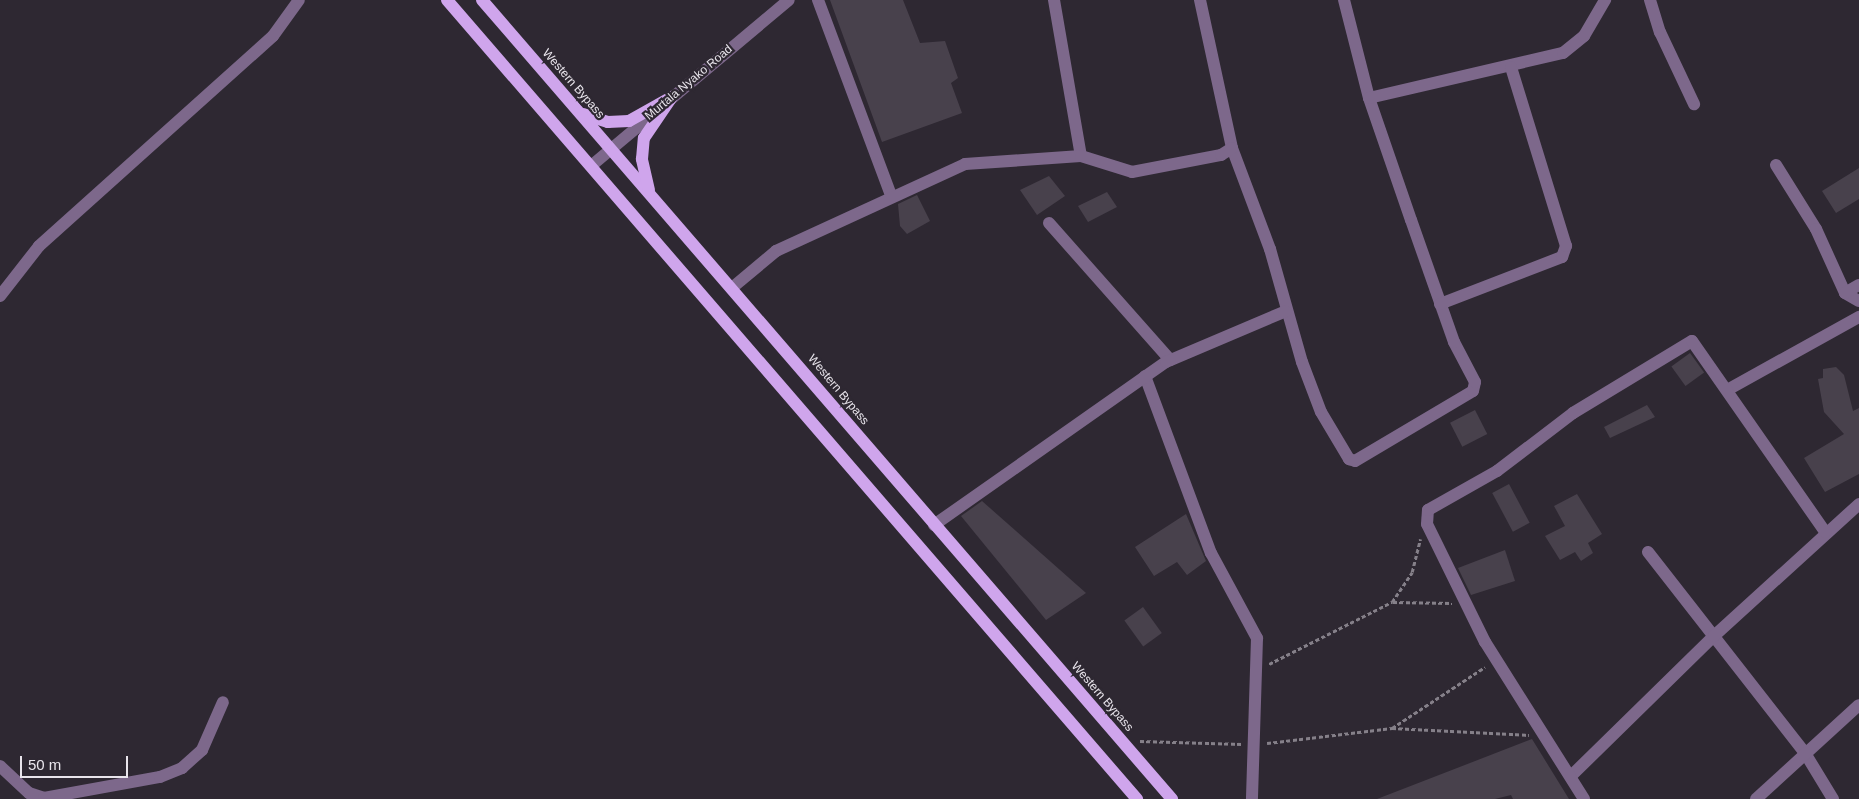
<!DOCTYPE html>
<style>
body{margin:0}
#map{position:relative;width:1859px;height:799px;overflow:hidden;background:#2e2832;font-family:Helvetica,sans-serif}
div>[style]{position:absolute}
.building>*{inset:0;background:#48414c;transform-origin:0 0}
.path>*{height:2.5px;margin-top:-1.25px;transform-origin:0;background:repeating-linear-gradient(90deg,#858089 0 4px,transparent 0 6.5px)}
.minor>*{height:12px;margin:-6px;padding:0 6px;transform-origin:6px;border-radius:6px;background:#7d688b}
.major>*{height:12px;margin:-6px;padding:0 6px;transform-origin:6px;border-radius:6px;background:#cfa5ec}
span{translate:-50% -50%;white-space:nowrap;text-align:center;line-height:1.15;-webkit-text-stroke:4.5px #2e2832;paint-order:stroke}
.street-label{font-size:12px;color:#e9e5ec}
.scale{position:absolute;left:20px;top:756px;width:108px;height:22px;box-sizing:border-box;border:2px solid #e9e5ec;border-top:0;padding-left:6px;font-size:15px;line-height:18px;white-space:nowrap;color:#e9e5ec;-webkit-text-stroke:4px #2e2832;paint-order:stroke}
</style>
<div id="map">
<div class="building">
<div style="clip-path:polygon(830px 0,903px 0,920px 43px,945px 41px,958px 78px,951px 83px,962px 113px,882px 142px)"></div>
<div style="clip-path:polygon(1859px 168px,1859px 199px,1836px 213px,1822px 191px)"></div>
<div style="clip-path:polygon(1049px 176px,1065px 196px,1037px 215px,1020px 190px)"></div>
<div style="clip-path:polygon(1107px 192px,1117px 207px,1088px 222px,1078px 206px)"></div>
<div style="clip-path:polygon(917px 195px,930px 221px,907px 234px,900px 226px,898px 204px)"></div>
<div style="left:1690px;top:353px;width:24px;height:23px;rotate:54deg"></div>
<div style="clip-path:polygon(1836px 367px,1844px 375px,1853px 411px,1859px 408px,1859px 474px,1825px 492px,1804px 458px,1844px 434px,1824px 412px,1818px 379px,1823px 378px,1823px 369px)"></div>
<div style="clip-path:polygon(1647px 405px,1655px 417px,1610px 438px,1604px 427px)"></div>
<div style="left:1475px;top:410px;width:27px;height:28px;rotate:63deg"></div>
<div style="left:1509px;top:484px;width:44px;height:19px;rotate:62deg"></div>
<div style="clip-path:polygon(1577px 494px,1602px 534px,1588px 543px,1593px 553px,1581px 561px,1575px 552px,1560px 560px,1545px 536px,1565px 526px,1554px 506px)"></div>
<div style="clip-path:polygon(982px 501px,1086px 593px,1046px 620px,961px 516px)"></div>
<div style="clip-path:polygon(1186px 514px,1206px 561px,1187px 575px,1177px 562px,1154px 576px,1135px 547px)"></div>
<div style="clip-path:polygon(1505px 550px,1515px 581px,1471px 595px,1458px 568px)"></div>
<div style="left:1143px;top:607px;width:32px;height:23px;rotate:54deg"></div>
<div style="clip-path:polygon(1532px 739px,1569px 799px,1513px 799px,1511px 795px,1495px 799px,1377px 799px)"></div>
</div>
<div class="path">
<div style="left:1393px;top:602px;width:59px;rotate:1deg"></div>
<div style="left:1269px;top:664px;width:138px;rotate:-26.8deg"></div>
<div style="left:1392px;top:602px;width:36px;rotate:-56deg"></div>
<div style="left:1412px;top:572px;width:34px;rotate:-76deg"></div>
<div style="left:1392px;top:728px;width:137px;rotate:2.9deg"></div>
<div style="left:1140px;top:741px;width:102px;rotate:1.7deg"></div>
<div style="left:1267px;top:743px;width:126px;rotate:-6.8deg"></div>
<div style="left:1392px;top:728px;width:111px;rotate:-33.3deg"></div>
</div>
<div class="minor">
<div style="left:818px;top:0;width:208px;rotate:69.5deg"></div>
<div style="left:1054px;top:0;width:158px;rotate:80.2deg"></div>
<div style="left:1200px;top:0;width:151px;rotate:77.8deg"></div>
<div style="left:1232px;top:148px;width:108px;rotate:69.4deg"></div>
<div style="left:1270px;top:249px;width:117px;rotate:74.2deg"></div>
<div style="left:1302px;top:362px;width:53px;rotate:69.2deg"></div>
<div style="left:1321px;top:412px;width:55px;rotate:59.2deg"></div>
<div style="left:1349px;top:459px;width:6px;rotate:18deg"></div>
<div style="left:1355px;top:461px;width:137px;rotate:-30.7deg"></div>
<div style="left:1473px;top:391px;width:9px;rotate:-77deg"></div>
<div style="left:1475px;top:382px;width:45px;rotate:-117.7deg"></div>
<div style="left:1454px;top:342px;width:129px;rotate:-109.4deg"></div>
<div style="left:1411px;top:220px;width:129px;rotate:-109deg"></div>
<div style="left:1369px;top:98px;width:101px;rotate:-104.3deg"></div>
<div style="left:1650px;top:0;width:34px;rotate:73deg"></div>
<div style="left:1660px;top:32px;width:80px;rotate:64.7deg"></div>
<div style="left:1369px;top:98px;width:199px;rotate:-13.1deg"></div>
<div style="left:1563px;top:53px;width:27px;rotate:-39deg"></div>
<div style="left:1584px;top:36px;width:42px;rotate:-59.7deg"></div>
<div style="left:1776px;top:165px;width:75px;rotate:58deg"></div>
<div style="left:1816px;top:229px;width:70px;rotate:65.6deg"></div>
<div style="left:1845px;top:293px;width:16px;rotate:30deg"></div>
<div style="left:591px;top:166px;width:258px;rotate:-40deg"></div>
<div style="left:1049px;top:223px;width:183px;rotate:48.5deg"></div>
<div style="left:733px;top:287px;width:56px;rotate:-39.9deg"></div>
<div style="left:776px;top:251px;width:208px;rotate:-24.7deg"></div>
<div style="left:965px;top:164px;width:116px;rotate:-3.9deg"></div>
<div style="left:1081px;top:156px;width:53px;rotate:17.4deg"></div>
<div style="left:1132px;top:172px;width:91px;rotate:-10.8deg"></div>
<div style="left:1221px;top:155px;width:13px;rotate:-32deg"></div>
<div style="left:1845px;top:293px;width:16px;rotate:-30deg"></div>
<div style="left:0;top:296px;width:63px;rotate:-52deg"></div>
<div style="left:39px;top:246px;width:314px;rotate:-41.9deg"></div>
<div style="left:273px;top:36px;width:44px;rotate:-54.2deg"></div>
<div style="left:1440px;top:304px;width:131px;rotate:-21.1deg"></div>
<div style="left:1562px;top:257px;width:12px;rotate:-70deg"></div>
<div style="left:1566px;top:246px;width:187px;rotate:-107.1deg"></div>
<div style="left:1145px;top:376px;width:189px;rotate:69.6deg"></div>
<div style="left:1211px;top:553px;width:97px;rotate:61.6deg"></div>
<div style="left:1257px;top:638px;width:161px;rotate:91.8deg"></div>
<div style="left:1729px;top:389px;width:149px;rotate:-29deg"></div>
<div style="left:934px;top:525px;width:284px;rotate:-35.1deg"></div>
<div style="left:1166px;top:362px;width:130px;rotate:-23deg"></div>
<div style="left:1648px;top:552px;width:255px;rotate:52deg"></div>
<div style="left:1805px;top:753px;width:54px;rotate:58.7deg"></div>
<div style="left:0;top:766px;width:40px;rotate:43deg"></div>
<div style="left:29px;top:793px;width:16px;rotate:18deg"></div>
<div style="left:44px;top:798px;width:118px;rotate:-10.3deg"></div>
<div style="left:160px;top:777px;width:24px;rotate:-22deg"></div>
<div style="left:182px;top:768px;width:27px;rotate:-42deg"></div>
<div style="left:202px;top:750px;width:52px;rotate:-66.4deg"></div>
<div style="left:1571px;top:776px;width:200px;rotate:-44.4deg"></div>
<div style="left:1714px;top:636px;width:196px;rotate:-42.3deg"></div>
<div style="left:1584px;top:799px;width:186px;rotate:-122.2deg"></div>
<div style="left:1485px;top:642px;width:131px;rotate:-116.2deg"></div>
<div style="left:1427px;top:524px;width:14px;rotate:-86deg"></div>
<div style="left:1428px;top:510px;width:79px;rotate:-29.5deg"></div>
<div style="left:1497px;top:471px;width:96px;rotate:-37.3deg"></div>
<div style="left:1573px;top:413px;width:139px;rotate:-31.2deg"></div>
<div style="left:1692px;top:341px;width:233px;rotate:55.1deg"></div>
<div style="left:1756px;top:799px;width:139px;rotate:-42.4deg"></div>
</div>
<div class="major">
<div style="left:447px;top:0;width:1056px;rotate:49.19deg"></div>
<div style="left:482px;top:0;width:1056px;rotate:49.19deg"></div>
<div style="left:583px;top:114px;width:26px;rotate:18deg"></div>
<div style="left:608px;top:122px;width:21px;rotate:-3deg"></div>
<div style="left:629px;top:121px;width:45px;rotate:-29.4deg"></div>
<div style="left:649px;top:190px;width:32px;rotate:-103deg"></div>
<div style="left:642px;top:159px;width:21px;rotate:-85deg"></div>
<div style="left:644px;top:138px;width:50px;rotate:-55.7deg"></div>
</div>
<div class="street-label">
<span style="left:689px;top:83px;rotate:-40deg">Murtala Nyako Road</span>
<span style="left:573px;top:84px;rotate:49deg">Western Bypass</span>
<span style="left:838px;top:390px;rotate:50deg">Western Bypass</span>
<span style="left:1102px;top:697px;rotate:49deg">Western Bypass</span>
</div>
<div class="scale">50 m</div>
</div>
